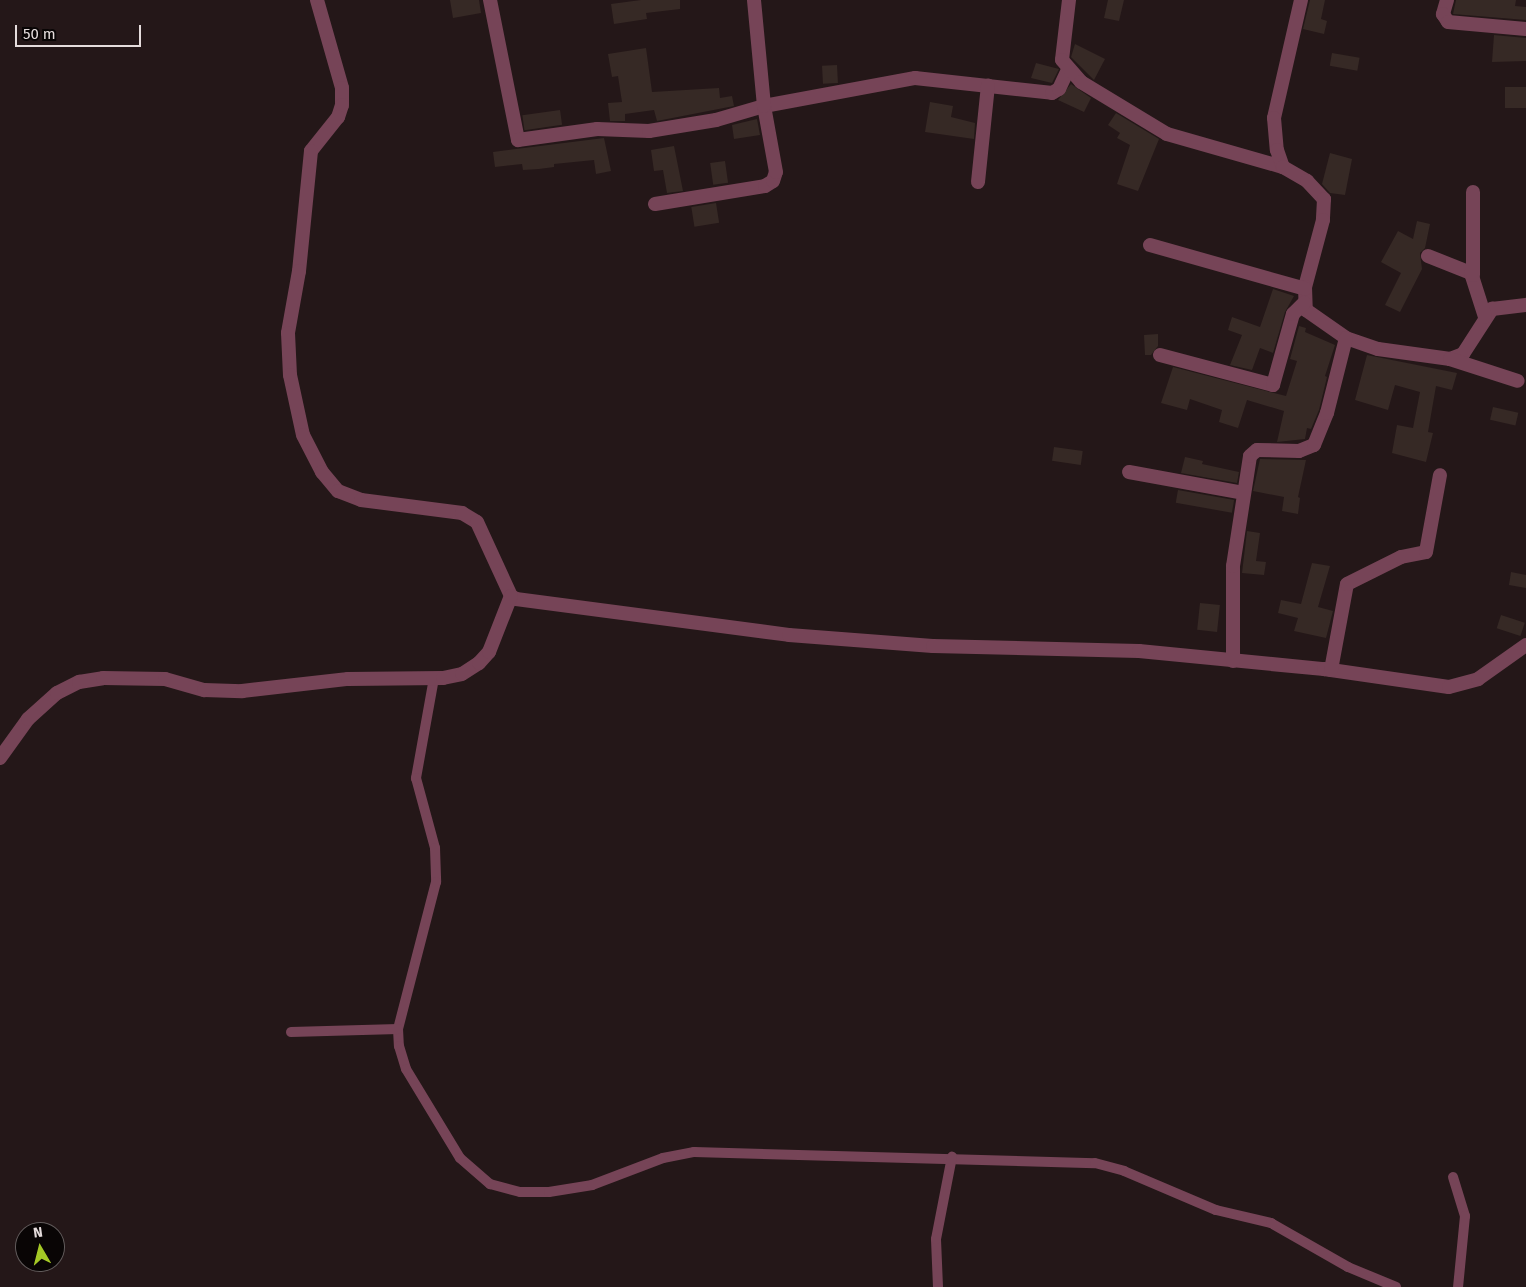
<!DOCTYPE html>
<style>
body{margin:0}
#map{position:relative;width:1526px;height:1287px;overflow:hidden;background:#241718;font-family:"Fira Sans",sans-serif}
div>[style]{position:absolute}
.building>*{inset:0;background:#362925;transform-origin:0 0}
.service>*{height:10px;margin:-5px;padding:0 5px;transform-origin:5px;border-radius:5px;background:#764457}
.minor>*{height:14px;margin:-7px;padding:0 7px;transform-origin:7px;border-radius:7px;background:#764457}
span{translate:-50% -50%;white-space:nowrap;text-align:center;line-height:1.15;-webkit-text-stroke:4px #090505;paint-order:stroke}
.north{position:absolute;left:15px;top:1222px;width:50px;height:50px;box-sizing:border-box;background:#090505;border:1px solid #615b5b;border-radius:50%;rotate:352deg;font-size:14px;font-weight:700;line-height:20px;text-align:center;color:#e5dcdc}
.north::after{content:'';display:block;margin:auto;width:18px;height:22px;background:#a4c825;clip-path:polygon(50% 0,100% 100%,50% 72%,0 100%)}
.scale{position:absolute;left:15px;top:25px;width:126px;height:22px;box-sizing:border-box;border:2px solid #e5dcdc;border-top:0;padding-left:6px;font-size:15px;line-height:18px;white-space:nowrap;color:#e5dcdc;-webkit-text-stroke:4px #090505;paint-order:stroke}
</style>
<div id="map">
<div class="building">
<div style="clip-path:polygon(450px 0,479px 0,481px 13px,453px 18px)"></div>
<div style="clip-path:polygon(641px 0,680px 0,680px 9px,646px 13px,647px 19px,614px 24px,611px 4px)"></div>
<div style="clip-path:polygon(1108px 0,1124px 0,1119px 21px,1104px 18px)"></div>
<div style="clip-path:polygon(1310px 0,1325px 0,1321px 19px,1327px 21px,1324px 34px,1303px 29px)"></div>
<div style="clip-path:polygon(1456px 0,1516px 0,1515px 6px,1526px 7px,1526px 20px,1453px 14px)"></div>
<div style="clip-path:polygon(1494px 35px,1526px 38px,1526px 61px,1492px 62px)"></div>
<div style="clip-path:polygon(1075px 44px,1105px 59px,1094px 80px,1071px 57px)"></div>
<div style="clip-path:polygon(646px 48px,652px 92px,719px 88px,720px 98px,732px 96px,734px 106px,657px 121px,654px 110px,625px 114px,625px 121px,610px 121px,608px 103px,622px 102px,618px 76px,612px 77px,608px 54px)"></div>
<div style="left:1332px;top:53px;width:28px;height:13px;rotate:10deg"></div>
<div style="clip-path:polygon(1036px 63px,1059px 69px,1052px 83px,1031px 78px)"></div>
<div style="left:837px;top:65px;width:18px;height:15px;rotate:87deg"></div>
<div style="clip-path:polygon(1071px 84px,1091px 98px,1084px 112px,1058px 100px)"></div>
<div style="left:1526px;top:87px;width:21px;height:21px;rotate:90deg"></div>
<div style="clip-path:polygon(930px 102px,953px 106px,951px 117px,975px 123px,974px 139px,925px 132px)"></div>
<div style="left:560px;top:110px;width:15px;height:38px;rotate:82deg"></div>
<div style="clip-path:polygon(1116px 113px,1159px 139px,1138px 191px,1117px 184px,1130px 145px,1117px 138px,1120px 133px,1108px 125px)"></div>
<div style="clip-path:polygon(757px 119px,760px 135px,734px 139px,732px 125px)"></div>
<div style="clip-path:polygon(604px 138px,611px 171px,596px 174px,594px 160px,554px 164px,554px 167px,539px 169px,523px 170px,522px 164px,495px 167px,493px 152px)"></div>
<div style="clip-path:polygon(674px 146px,683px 191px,667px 193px,663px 170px,654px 171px,651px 150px)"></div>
<div style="clip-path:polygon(1330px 153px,1352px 159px,1345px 195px,1330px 193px,1322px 184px)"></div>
<div style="left:725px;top:161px;width:22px;height:15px;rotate:82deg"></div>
<div style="left:716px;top:203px;width:20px;height:25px;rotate:81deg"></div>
<div style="clip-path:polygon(1417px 221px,1430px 224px,1425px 248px,1420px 253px,1422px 269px,1400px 312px,1385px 305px,1401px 273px,1381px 262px,1398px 231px,1413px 239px)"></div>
<div style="clip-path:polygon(1273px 289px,1294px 296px,1285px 312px,1273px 353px,1260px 348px,1252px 370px,1230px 365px,1242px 335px,1228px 330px,1232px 317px,1260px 327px)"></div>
<div style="clip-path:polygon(1299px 326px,1306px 328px,1305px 332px,1335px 345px,1325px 376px,1327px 377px,1319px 410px,1311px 429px,1307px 428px,1305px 439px,1277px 442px,1284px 411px,1247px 400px,1238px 428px,1219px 422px,1222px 410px,1190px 399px,1187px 410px,1161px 403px,1173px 367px,1286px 396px,1297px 361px,1290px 359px)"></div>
<div style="clip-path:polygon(1158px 334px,1158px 346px,1151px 355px,1145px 355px,1144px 335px)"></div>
<div style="clip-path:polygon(1367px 355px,1457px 373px,1452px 390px,1436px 386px,1428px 432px,1433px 433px,1426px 462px,1392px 453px,1397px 425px,1413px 428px,1420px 392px,1395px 385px,1388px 410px,1355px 400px)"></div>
<div style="left:1493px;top:407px;width:26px;height:13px;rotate:13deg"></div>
<div style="left:1054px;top:447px;width:29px;height:14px;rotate:8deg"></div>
<div style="clip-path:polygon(1185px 457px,1203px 461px,1202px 464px,1239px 472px,1237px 483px,1181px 473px)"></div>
<div style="clip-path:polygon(1260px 459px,1306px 460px,1298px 497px,1300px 498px,1298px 514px,1282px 511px,1284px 497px,1253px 491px)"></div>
<div style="left:1178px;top:490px;width:57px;height:13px;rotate:10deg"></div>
<div style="clip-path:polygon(1247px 531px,1260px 533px,1256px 561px,1266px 562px,1264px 575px,1242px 573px)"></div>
<div style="clip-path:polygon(1312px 563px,1330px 566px,1318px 607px,1333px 611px,1326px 638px,1294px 631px,1298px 618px,1278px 613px,1281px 600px,1301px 604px)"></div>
<div style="clip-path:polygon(1511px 572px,1526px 575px,1526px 588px,1509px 585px)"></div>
<div style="left:1200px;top:603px;width:20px;height:27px;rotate:6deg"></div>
<div style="left:1501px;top:615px;width:25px;height:14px;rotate:18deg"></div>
</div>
<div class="service">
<div style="left:434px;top:678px;width:102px;rotate:100.2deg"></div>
<div style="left:416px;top:778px;width:73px;rotate:74.8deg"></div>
<div style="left:435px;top:848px;width:34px;rotate:88deg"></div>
<div style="left:436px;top:882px;width:152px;rotate:104.5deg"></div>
<div style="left:398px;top:1029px;width:17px;rotate:87deg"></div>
<div style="left:399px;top:1046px;width:24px;rotate:73deg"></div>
<div style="left:406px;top:1069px;width:104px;rotate:58.8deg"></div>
<div style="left:460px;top:1158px;width:40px;rotate:41deg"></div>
<div style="left:490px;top:1184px;width:31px;rotate:15deg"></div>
<div style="left:520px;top:1192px;width:29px"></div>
<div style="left:549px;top:1192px;width:44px;rotate:-9.2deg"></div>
<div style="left:592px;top:1185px;width:76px;rotate:-20.8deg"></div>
<div style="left:663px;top:1158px;width:32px;rotate:-11deg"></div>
<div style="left:694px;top:1152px;width:401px;rotate:1.6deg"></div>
<div style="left:1095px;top:1163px;width:30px;rotate:15deg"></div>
<div style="left:1124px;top:1171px;width:100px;rotate:23deg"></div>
<div style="left:1216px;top:1210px;width:57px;rotate:13.3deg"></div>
<div style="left:1271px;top:1223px;width:89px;rotate:29.7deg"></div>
<div style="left:1348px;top:1267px;width:52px;rotate:22.6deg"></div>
<div style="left:291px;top:1032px;width:107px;rotate:-1.6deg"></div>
<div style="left:1453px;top:1177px;width:41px;rotate:72.9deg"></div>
<div style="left:1465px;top:1216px;width:71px;rotate:95.6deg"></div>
<div style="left:938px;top:1287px;width:48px;rotate:-92.4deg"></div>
<div style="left:936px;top:1239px;width:84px;rotate:-79deg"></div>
</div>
<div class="minor">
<div style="left:317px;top:0;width:91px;rotate:74.1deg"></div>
<div style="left:342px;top:88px;width:17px;rotate:90deg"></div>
<div style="left:342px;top:105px;width:13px;rotate:108deg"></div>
<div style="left:338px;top:117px;width:43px;rotate:128.5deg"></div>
<div style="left:311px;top:151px;width:121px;rotate:95.7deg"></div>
<div style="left:299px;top:271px;width:63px;rotate:100.1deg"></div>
<div style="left:288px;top:333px;width:42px;rotate:87.3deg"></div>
<div style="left:290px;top:375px;width:61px;rotate:77.8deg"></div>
<div style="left:303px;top:435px;width:42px;rotate:62.8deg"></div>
<div style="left:322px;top:472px;width:25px;rotate:50deg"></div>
<div style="left:338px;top:491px;width:25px;rotate:21deg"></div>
<div style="left:361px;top:500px;width:102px;rotate:7.3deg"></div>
<div style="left:462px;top:513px;width:17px;rotate:31deg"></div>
<div style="left:477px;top:522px;width:81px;rotate:65.3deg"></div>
<div style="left:511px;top:596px;width:6px;rotate:31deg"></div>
<div style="left:516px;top:599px;width:275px;rotate:7.5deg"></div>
<div style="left:789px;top:635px;width:144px;rotate:4.4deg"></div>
<div style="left:933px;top:646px;width:206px;rotate:1.4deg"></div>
<div style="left:1139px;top:651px;width:186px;rotate:5.6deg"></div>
<div style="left:1324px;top:669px;width:126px;rotate:8.2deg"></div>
<div style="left:1449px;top:687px;width:30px;rotate:-15deg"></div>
<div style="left:1478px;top:679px;width:59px;rotate:-35.3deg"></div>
<div style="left:490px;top:0;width:143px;rotate:78.7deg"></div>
<div style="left:518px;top:140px;width:80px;rotate:-7.9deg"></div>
<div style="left:597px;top:129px;width:52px;rotate:2.2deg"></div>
<div style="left:649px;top:131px;width:68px;rotate:-9.3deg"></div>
<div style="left:716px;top:120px;width:50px;rotate:-16.3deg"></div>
<div style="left:764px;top:106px;width:154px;rotate:-10.5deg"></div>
<div style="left:915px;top:78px;width:138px;rotate:6.2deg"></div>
<div style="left:1052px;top:93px;width:8px;rotate:-30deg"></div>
<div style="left:1059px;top:89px;width:21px;rotate:-65deg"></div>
<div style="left:1069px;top:0;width:60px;rotate:96.7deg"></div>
<div style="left:1062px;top:60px;width:29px;rotate:49deg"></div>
<div style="left:1081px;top:82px;width:100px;rotate:31.2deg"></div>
<div style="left:1167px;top:134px;width:121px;rotate:15.9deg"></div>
<div style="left:1301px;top:0;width:121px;rotate:102.9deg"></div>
<div style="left:1274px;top:118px;width:32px;rotate:85deg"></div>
<div style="left:1277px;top:150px;width:18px;rotate:71deg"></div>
<div style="left:1283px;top:167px;width:28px;rotate:30deg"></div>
<div style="left:1307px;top:181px;width:25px;rotate:47deg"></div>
<div style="left:1324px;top:199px;width:21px;rotate:93deg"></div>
<div style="left:1323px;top:220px;width:69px;rotate:105deg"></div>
<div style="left:1305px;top:287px;width:23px;rotate:88deg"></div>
<div style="left:1306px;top:310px;width:49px;rotate:35deg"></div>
<div style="left:1346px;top:338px;width:34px;rotate:19deg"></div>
<div style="left:1378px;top:349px;width:73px;rotate:7.9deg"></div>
<div style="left:1450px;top:359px;width:14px;rotate:-21deg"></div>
<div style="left:1463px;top:354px;width:54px;rotate:-57.2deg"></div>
<div style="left:1492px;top:309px;width:34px;rotate:-7deg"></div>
<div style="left:1447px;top:0;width:15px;rotate:106deg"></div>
<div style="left:1443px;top:14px;width:9px;rotate:58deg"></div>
<div style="left:1448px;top:22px;width:78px;rotate:5.1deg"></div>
<div style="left:978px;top:182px;width:97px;rotate:-84.1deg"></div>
<div style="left:655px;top:204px;width:111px;rotate:-9.3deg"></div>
<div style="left:765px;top:186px;width:9px;rotate:-32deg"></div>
<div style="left:773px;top:181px;width:9px;rotate:-72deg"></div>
<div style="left:776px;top:172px;width:67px;rotate:-100.3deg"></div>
<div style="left:764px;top:106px;width:106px;rotate:-95.4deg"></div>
<div style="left:1150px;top:245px;width:161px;rotate:15.8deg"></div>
<div style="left:1428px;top:256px;width:46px;rotate:21.6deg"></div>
<div style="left:1471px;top:273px;width:46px;rotate:72.3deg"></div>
<div style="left:1473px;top:275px;width:83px;rotate:-90deg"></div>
<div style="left:1160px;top:355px;width:117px;rotate:14.9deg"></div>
<div style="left:1273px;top:385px;width:74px;rotate:-74.3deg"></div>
<div style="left:1293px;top:314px;width:16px;rotate:-45deg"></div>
<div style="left:1450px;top:359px;width:71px;rotate:17.9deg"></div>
<div style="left:1129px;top:472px;width:116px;rotate:10.4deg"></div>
<div style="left:1233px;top:661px;width:95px;rotate:-90deg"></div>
<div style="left:1233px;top:566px;width:111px;rotate:-81.2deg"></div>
<div style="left:1250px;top:456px;width:9px;rotate:-41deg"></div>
<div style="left:1257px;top:450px;width:42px;rotate:1.4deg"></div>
<div style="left:1299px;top:451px;width:16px;rotate:-22deg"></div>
<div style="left:1314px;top:445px;width:35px;rotate:-68deg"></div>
<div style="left:1327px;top:413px;width:77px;rotate:-75.8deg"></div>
<div style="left:1331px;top:670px;width:87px;rotate:-79.5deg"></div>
<div style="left:1347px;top:584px;width:60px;rotate:-26.6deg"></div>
<div style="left:1401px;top:557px;width:25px;rotate:-11deg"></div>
<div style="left:1426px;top:552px;width:78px;rotate:-79.7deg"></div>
<div style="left:0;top:758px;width:48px;rotate:-54.3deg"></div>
<div style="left:28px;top:719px;width:39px;rotate:-42deg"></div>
<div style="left:57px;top:693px;width:25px;rotate:-27deg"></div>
<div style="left:79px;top:682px;width:24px;rotate:-9deg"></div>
<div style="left:103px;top:678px;width:62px;rotate:0.9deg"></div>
<div style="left:165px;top:679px;width:41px;rotate:15.8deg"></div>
<div style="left:204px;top:690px;width:38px;rotate:2deg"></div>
<div style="left:242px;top:691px;width:107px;rotate:-6.5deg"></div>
<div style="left:348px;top:679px;width:95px;rotate:-0.6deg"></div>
<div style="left:443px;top:678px;width:19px;rotate:-12deg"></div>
<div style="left:462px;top:674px;width:20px;rotate:-33deg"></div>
<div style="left:479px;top:663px;width:15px;rotate:-48deg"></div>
<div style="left:489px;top:652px;width:60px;rotate:-68.6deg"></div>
</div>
<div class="north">N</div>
<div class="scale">50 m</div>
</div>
